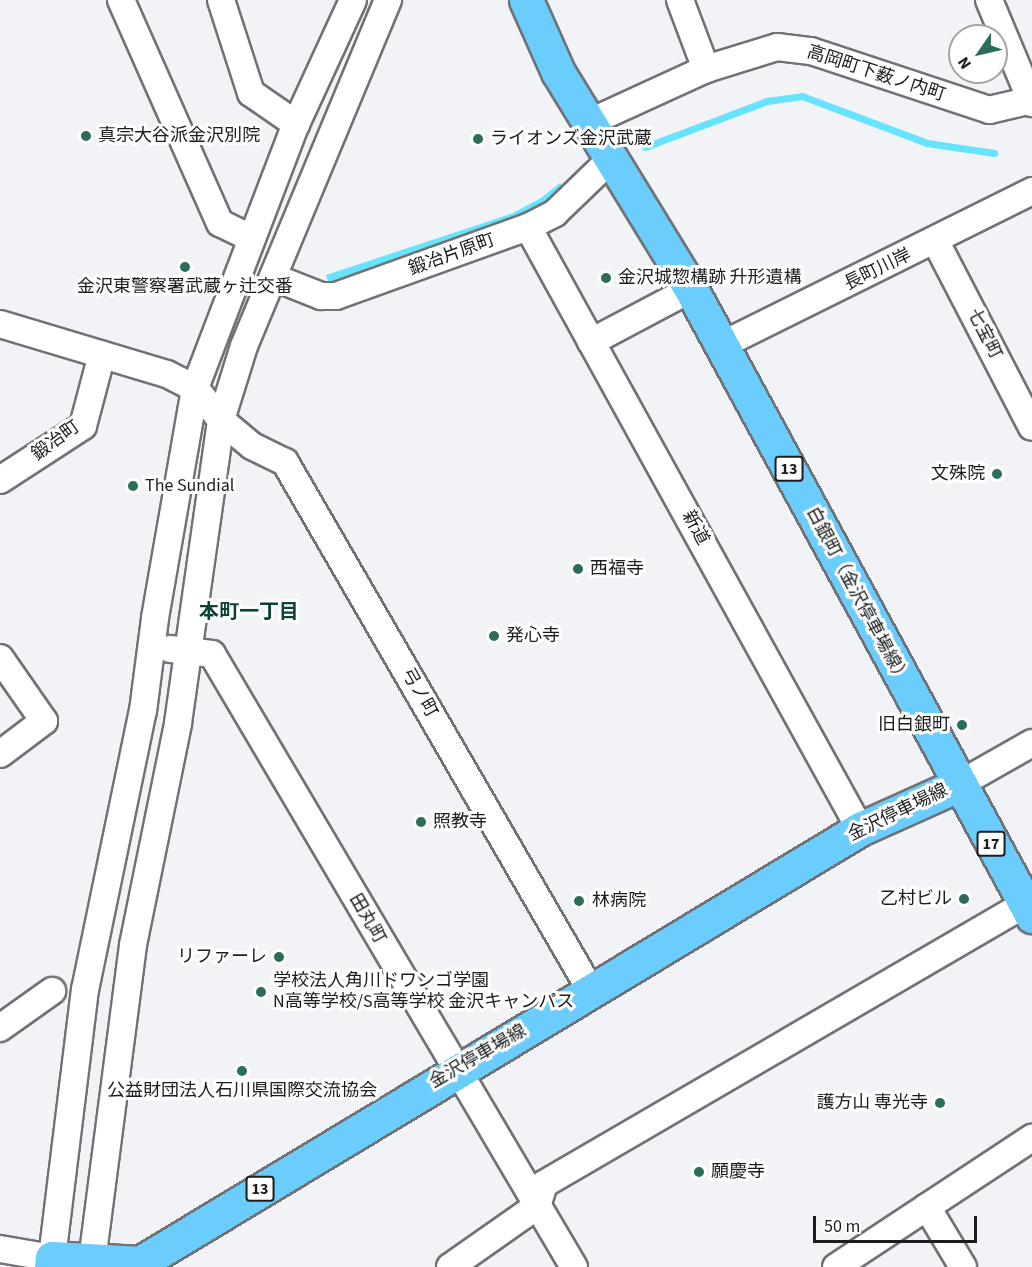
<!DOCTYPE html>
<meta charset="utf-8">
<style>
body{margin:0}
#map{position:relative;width:1032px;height:1267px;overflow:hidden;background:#f2f3f6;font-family:"Source Sans 3","Noto Sans JP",sans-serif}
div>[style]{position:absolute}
.water>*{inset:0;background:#66e3fd}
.stream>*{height:7px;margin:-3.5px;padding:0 3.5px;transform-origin:3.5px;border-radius:3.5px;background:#66e3fd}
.roads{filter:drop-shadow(2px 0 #717275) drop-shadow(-2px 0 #717275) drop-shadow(0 2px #717275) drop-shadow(0 -2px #717275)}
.minor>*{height:26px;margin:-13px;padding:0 13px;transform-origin:13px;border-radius:13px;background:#fff}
.major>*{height:33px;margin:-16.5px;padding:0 16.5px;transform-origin:16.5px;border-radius:16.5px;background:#6bccfe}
.dots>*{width:16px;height:16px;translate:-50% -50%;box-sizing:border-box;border:3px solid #fff;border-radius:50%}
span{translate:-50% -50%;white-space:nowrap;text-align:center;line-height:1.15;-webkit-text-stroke:6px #fff;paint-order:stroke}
.shield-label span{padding:2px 4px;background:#fff;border:2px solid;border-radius:4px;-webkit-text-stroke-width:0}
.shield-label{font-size:16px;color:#1b1c1d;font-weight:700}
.street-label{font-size:18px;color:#1b1c1d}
.poi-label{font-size:18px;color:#1b1c1d}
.left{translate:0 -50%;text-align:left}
.right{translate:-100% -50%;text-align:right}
.neighbourhood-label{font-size:20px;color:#0a4235;font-weight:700}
.north{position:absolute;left:948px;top:24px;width:60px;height:60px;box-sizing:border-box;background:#fff;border:2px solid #a4a4a5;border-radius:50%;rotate:236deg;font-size:16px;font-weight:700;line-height:24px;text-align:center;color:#1b1c1d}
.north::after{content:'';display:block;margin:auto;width:21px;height:27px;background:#2b6c5b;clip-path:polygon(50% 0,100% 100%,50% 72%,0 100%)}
.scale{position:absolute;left:813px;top:1216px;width:164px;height:27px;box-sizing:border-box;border:3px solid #1b1c1d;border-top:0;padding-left:8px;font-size:18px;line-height:21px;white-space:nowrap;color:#1b1c1d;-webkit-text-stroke:4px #fff;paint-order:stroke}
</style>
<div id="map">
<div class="water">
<div style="clip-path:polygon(560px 183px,565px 189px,546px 205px,514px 222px,329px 285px,326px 275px,511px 214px,541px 198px)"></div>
</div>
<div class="stream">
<div style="left:645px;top:147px;width:130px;rotate:-20.7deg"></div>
<div style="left:767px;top:101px;width:35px;rotate:-8deg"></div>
<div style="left:802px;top:96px;width:134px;rotate:20.6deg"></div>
<div style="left:927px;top:143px;width:68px;rotate:8.5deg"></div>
</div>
<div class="roads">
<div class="minor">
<div style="left:121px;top:0;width:244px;rotate:66.1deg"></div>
<div style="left:220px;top:223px;width:34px;rotate:26deg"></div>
<div style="left:221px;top:0;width:98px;rotate:72.1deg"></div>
<div style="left:251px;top:93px;width:55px;rotate:34.6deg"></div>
<div style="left:680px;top:0;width:74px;rotate:69.4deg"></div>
<div style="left:989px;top:0;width:112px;rotate:67.3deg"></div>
<div style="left:588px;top:123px;width:130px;rotate:-24.6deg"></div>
<div style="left:706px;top:69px;width:74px;rotate:-17.2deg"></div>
<div style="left:777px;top:47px;width:34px;rotate:7deg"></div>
<div style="left:811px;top:51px;width:188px;rotate:18.3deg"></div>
<div style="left:989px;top:110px;width:44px;rotate:-13.1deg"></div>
<div style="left:528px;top:227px;width:687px;rotate:61.12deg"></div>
<div style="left:936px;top:242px;width:208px;rotate:62.6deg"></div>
<div style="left:273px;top:277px;width:52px;rotate:21.6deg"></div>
<div style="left:321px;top:296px;width:15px"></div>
<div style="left:336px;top:296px;width:204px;rotate:-19.8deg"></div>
<div style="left:528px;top:227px;width:30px;rotate:-27deg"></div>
<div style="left:555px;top:213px;width:78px;rotate:-44deg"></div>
<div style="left:0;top:324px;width:174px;rotate:16.7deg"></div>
<div style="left:167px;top:374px;width:31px;rotate:27deg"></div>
<div style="left:195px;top:388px;width:41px;rotate:50.9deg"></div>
<div style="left:221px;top:420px;width:40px;rotate:40deg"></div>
<div style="left:252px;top:446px;width:37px;rotate:26deg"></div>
<div style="left:285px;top:462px;width:611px;rotate:59.95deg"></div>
<div style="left:591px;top:342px;width:113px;rotate:-27.9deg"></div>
<div style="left:722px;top:345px;width:346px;rotate:-26.4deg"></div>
<div style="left:0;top:480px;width:99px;rotate:-33deg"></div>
<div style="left:83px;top:426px;width:74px;rotate:-75.2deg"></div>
<div style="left:170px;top:649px;width:42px;rotate:6.8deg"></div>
<div style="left:212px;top:654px;width:712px;rotate:59.44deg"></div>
<div style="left:0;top:658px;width:77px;rotate:55.1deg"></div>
<div style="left:44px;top:721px;width:55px;rotate:143.1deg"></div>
<div style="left:958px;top:785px;width:85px;rotate:-29.6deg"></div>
<div style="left:0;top:1028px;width:64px;rotate:-35.4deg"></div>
<div style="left:927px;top:1207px;width:70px;rotate:59deg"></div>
<div style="left:0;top:1249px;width:53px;rotate:9.8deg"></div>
<div style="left:52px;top:1258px;width:270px;rotate:-83deg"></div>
<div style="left:85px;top:990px;width:285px;rotate:-78.3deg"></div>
<div style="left:143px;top:711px;width:94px;rotate:-82.6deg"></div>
<div style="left:155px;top:618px;width:233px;rotate:-80.1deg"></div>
<div style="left:195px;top:388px;width:283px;rotate:-69.1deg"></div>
<div style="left:296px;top:124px;width:136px;rotate:-65.3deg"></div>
<div style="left:92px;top:1261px;width:319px;rotate:-82.6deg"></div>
<div style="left:133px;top:945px;width:227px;rotate:-78.5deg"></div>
<div style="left:178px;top:723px;width:306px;rotate:-81.9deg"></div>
<div style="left:221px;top:420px;width:77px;rotate:-72.7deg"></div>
<div style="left:244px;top:346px;width:375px;rotate:-67.4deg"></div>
<div style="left:450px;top:1267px;width:106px;rotate:-35deg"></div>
<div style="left:537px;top:1206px;width:23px;rotate:-72deg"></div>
<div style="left:544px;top:1184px;width:565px;rotate:-30.2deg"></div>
<div style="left:836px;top:1267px;width:235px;rotate:-33.4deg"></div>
</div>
<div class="major">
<div style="left:526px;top:0;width:79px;rotate:66deg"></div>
<div style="left:558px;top:72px;width:255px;rotate:58.5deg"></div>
<div style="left:691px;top:289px;width:714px;rotate:61.46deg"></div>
<div style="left:51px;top:1267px;width:9px;rotate:-84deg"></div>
<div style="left:52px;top:1258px;width:88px;rotate:3.3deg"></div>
<div style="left:140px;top:1263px;width:841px;rotate:-31.08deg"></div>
<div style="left:860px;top:829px;width:107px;rotate:-24.2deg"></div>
</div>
</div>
<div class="dots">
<div style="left:86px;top:136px;background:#2b6c5b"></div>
<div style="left:478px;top:139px;background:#2b6c5b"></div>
<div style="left:185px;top:267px;background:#2b6c5b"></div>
<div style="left:606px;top:278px;background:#2b6c5b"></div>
<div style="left:997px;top:474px;background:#2b6c5b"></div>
<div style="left:133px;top:486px;background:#2b6c5b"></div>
<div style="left:578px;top:569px;background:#2b6c5b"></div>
<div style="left:494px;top:636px;background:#2b6c5b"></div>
<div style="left:962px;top:725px;background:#2b6c5b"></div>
<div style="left:421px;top:822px;background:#2b6c5b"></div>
<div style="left:964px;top:899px;background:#2b6c5b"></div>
<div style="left:579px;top:901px;background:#2b6c5b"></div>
<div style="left:279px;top:957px;background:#2b6c5b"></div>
<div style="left:261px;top:992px;background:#2b6c5b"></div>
<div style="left:242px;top:1071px;background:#2b6c5b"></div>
<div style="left:940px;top:1103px;background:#2b6c5b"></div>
<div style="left:699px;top:1172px;background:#2b6c5b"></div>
</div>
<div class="shield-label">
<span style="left:789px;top:469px">13</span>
<span style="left:991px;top:844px">17</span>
<span style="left:260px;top:1189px">13</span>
</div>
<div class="street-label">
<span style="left:876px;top:74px;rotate:18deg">高岡町下薮ノ内町</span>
<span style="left:452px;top:255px;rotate:-20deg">鍛冶片原町</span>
<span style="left:878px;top:270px;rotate:-26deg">長町川岸</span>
<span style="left:984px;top:334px;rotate:63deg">七宝町</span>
<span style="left:56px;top:441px;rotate:-36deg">鍛冶町</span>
<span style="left:695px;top:528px;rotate:61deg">新道</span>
<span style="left:857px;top:596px;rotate:62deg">白銀町（金沢停車場線）</span>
<span style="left:419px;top:693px;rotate:60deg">弓ノ町</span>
<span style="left:898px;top:813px;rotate:-26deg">金沢停車場線</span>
<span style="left:367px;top:919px;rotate:60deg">田丸町</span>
<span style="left:478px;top:1057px;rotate:-30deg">金沢停車場線</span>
</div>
<div class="poi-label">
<span class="left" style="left:98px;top:136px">真宗大谷派金沢別院</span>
<span class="left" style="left:490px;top:139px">ライオンズ金沢武蔵</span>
<span class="left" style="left:618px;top:278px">金沢城惣構跡 升形遺構</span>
<span style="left:185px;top:287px">金沢東警察署武蔵ヶ辻交番</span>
<span class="right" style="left:985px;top:474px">文殊院</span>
<span class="left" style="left:145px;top:486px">The Sundial</span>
<span class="left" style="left:590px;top:569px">西福寺</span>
<span class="left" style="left:506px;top:636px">発心寺</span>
<span class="right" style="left:950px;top:725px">旧白銀町</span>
<span class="left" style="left:433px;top:822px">照教寺</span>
<span class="right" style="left:952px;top:899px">乙村ビル</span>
<span class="left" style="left:592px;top:901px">林病院</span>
<span class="right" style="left:267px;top:957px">リファーレ</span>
<span class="left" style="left:273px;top:992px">学校法人角川ドワンゴ学園<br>N高等学校/S高等学校 金沢キャンパス</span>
<span style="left:242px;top:1091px">公益財団法人石川県国際交流協会</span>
<span class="right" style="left:928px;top:1103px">護方山 専光寺</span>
<span class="left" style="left:711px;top:1172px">願慶寺</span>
</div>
<div class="neighbourhood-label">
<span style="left:249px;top:612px">本町一丁目</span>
</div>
<div class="north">N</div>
<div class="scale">50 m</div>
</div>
